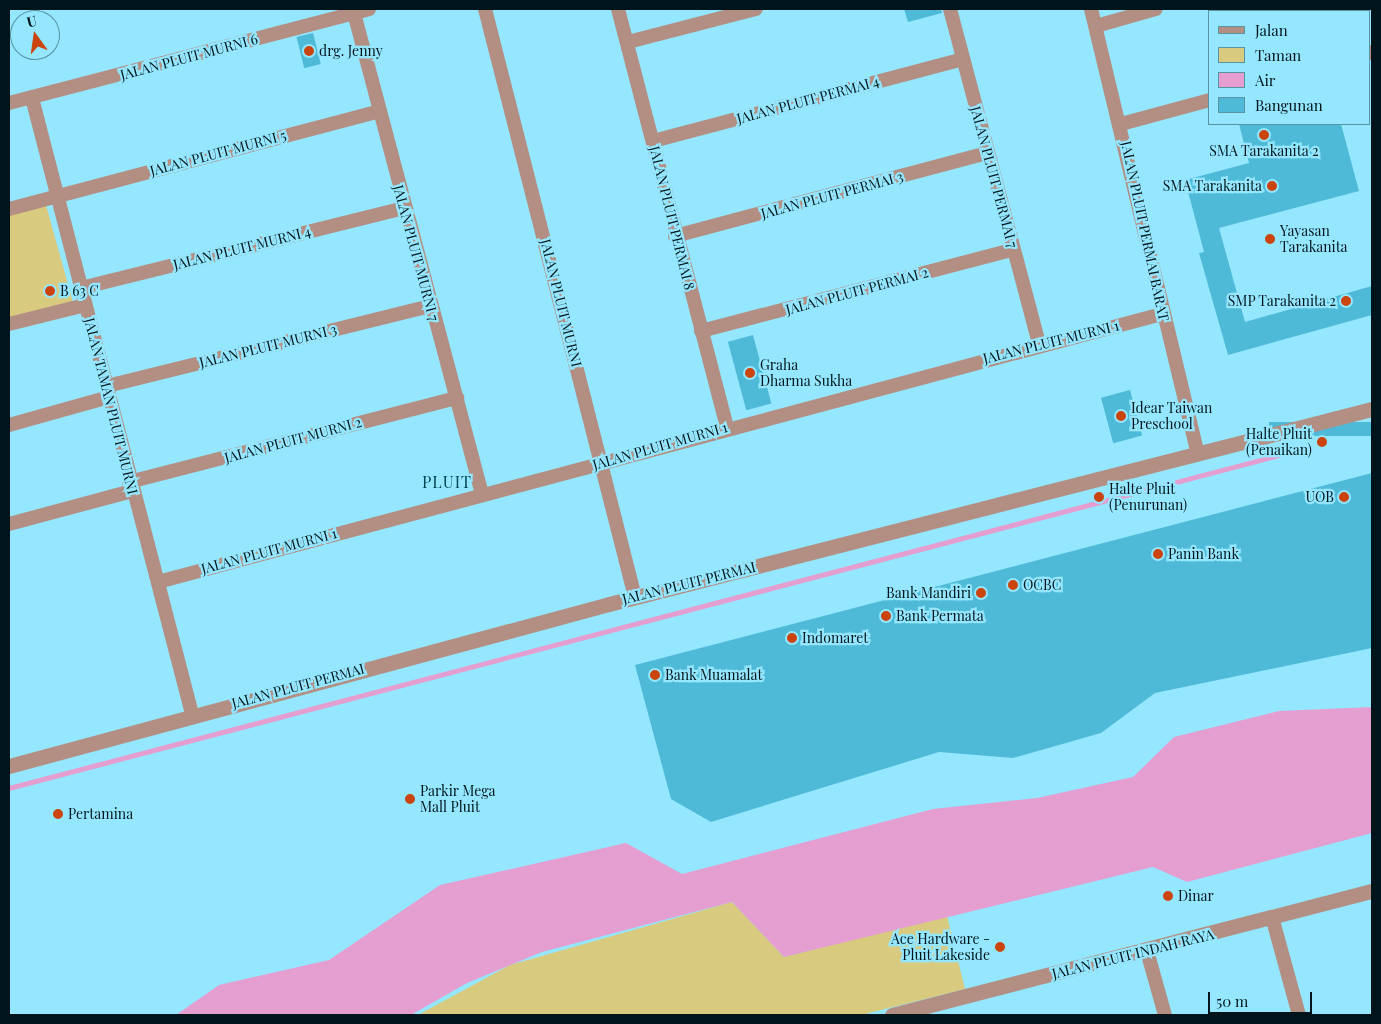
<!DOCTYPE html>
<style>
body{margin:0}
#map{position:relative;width:1381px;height:1024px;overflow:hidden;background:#95e7ff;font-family:"Playfair Display",serif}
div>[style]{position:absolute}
.green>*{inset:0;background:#d8ca7e}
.water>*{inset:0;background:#e59ed0}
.stream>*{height:4.5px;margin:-2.25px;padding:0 2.25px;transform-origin:2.25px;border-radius:2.25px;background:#e59ed0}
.building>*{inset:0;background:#4fbad7;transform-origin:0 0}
.minor>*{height:14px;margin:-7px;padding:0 7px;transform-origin:7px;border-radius:7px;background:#b38f83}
.tertiary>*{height:15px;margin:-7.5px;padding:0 7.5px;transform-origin:7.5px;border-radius:7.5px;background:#b38f83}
.dots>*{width:14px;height:14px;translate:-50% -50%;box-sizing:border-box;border:2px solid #95e7ff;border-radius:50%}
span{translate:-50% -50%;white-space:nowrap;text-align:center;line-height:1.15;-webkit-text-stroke:4.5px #95e7ff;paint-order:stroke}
.poi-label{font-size:14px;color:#00151b}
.left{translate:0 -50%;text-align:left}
.right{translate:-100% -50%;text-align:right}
.street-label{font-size:14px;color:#00151b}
.quarter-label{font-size:16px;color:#004352;letter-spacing:1px}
.frame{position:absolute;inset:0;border:10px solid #00151b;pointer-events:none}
.legend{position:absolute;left:1208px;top:10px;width:162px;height:115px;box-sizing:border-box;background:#95e7ff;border:1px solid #5993a4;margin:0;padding:6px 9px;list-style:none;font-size:15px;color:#00151b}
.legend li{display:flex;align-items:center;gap:10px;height:25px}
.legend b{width:25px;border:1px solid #5993a4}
.north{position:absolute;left:10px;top:10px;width:50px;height:50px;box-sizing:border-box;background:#95e7ff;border:1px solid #5993a4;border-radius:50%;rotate:346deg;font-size:14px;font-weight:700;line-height:20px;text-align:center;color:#00151b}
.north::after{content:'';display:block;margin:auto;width:18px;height:22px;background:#cb440d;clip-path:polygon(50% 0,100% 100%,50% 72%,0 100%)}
.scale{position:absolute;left:1208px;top:992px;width:104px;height:22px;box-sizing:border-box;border:2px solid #00151b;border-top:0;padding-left:6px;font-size:15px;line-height:18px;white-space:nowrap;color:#00151b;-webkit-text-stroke:4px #95e7ff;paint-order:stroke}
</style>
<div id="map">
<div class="green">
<div style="clip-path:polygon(46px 205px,74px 306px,9px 323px,9px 215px)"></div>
<div style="clip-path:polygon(732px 902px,784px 957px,947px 916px,965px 989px,861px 1015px,418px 1015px,510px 965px)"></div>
</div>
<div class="water">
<div style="clip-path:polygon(1372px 707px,1372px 833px,1187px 882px,1153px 867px,784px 957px,732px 902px,542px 952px,467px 983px,411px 1015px,176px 1015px,219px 985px,329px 960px,440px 885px,626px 843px,682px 874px,933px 809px,1037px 798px,1133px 777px,1174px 737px,1279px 711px)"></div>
</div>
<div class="stream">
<div style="left:9px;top:788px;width:1313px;rotate:-14.69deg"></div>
</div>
<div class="building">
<div style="clip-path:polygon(904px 9px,941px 9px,942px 13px,908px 22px)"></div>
<div style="left:313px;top:33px;width:32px;height:17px;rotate:76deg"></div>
<div style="clip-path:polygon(1239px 124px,1341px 124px,1359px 191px,1219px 228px,1245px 322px,1372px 286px,1372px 315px,1228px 355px,1199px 253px,1204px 252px,1185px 180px,1249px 163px)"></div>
<div style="left:753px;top:335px;width:71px;height:26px;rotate:75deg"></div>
<div style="left:1130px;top:390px;width:47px;height:30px;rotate:75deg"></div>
<div style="left:1372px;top:422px;width:14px;height:103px;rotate:90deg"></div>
<div style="clip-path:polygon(1372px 473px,1372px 648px,1155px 693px,1101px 733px,1013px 758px,939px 752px,711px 822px,671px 799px,635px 665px)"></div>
</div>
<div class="minor">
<div style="left:485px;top:9px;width:607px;rotate:75.69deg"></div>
<div style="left:618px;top:9px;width:431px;rotate:75.4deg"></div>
<div style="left:950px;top:9px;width:347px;rotate:75.1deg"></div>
<div style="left:1091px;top:9px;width:458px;rotate:76.5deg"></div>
<div style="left:1326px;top:9px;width:2px;rotate:90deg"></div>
<div style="left:354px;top:13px;width:497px;rotate:75.1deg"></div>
<div style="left:1096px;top:26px;width:62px;rotate:-15.8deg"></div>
<div style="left:628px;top:42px;width:132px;rotate:-14.5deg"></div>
<div style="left:1370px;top:53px;width:2px;rotate:-27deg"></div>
<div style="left:32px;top:98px;width:636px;rotate:75.44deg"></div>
<div style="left:9px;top:103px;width:372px;rotate:-14.6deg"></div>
<div style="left:1121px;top:124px;width:92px;rotate:-15.1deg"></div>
<div style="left:653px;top:141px;width:321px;rotate:-14.8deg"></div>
<div style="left:9px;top:209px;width:383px;rotate:-14.8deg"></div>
<div style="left:675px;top:236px;width:324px;rotate:-14.9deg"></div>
<div style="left:81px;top:288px;width:333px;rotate:-13.9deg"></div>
<div style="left:9px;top:324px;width:78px;rotate:-14deg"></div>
<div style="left:701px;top:331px;width:322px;rotate:-14.6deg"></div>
<div style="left:107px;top:386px;width:333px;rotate:-13.9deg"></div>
<div style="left:9px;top:425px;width:104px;rotate:-15.6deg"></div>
<div style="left:129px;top:482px;width:339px;rotate:-14.4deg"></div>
<div style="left:9px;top:524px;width:127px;rotate:-15deg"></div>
<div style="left:158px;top:582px;width:1039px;rotate:-14.95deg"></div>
<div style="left:1272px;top:917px;width:102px;rotate:74.6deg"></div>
<div style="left:1147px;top:951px;width:66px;rotate:74.3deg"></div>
</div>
<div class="tertiary">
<div style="left:9px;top:766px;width:621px;rotate:-15.11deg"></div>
<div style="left:609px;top:604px;width:788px;rotate:-14.34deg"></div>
<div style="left:892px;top:1015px;width:496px;rotate:-14.5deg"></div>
</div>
<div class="dots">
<div style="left:309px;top:51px;background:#cb440d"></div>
<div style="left:1264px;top:135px;background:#cb440d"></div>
<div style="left:1272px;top:186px;background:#cb440d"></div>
<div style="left:1270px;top:239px;background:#cb440d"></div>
<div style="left:50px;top:291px;background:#cb440d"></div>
<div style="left:1346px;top:301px;background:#cb440d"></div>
<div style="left:750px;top:373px;background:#cb440d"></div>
<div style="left:1121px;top:416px;background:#cb440d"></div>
<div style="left:1322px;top:442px;background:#cb440d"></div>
<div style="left:1099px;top:497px;background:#cb440d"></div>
<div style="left:1344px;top:497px;background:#cb440d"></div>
<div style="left:1158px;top:554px;background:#cb440d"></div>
<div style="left:1013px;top:585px;background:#cb440d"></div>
<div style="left:981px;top:593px;background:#cb440d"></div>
<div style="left:886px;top:616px;background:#cb440d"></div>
<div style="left:792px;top:638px;background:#cb440d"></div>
<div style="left:655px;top:675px;background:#cb440d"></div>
<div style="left:410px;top:799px;background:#cb440d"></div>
<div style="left:58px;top:814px;background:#cb440d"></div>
<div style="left:1168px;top:896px;background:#cb440d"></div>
<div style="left:1000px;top:947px;background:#cb440d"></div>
</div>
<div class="poi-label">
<span class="left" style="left:319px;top:51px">drg. Jenny</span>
<span style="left:1264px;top:151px">SMA Tarakanita 2</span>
<span class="right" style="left:1262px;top:186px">SMA Tarakanita</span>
<span class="left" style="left:1280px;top:239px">Yayasan<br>Tarakanita</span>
<span class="left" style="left:60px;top:291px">B 63 C</span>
<span class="right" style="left:1336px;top:301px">SMP Tarakanita 2</span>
<span class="left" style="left:760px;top:373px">Graha<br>Dharma Sukha</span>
<span class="left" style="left:1131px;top:416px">Idear Taiwan<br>Preschool</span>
<span class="right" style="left:1312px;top:442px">Halte Pluit<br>(Penaikan)</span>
<span class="left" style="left:1109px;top:497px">Halte Pluit<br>(Penurunan)</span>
<span class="right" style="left:1334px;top:497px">UOB</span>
<span class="left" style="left:1168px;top:554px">Panin Bank</span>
<span class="left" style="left:1023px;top:585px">OCBC</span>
<span class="right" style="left:971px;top:593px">Bank Mandiri</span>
<span class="left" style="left:896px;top:616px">Bank Permata</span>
<span class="left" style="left:802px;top:638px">Indomaret</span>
<span class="left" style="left:665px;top:675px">Bank Muamalat</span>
<span class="left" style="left:420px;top:799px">Parkir Mega<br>Mall Pluit</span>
<span class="left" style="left:68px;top:814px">Pertamina</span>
<span class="left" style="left:1178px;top:896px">Dinar</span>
<span class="right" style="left:990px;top:947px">Ace Hardware -<br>Pluit Lakeside</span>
</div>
<div class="street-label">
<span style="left:189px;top:57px;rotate:-15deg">JALAN PLUIT MURNI 6</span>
<span style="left:808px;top:100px;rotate:-15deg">JALAN PLUIT PERMAI 4</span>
<span style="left:218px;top:153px;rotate:-15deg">JALAN PLUIT MURNI 5</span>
<span style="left:994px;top:177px;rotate:75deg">JALAN PLUIT PERMAI 7</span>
<span style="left:832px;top:195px;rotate:-15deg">JALAN PLUIT PERMAI 3</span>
<span style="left:672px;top:218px;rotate:76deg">JALAN PLUIT PERMAI 8</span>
<span style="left:1145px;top:231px;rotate:78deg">JALAN PLUIT PERMAI BARAT</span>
<span style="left:242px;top:248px;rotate:-14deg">JALAN PLUIT MURNI 4</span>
<span style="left:416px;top:253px;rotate:75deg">JALAN PLUIT MURNI 7</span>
<span style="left:857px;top:291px;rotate:-15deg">JALAN PLUIT PERMAI 2</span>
<span style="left:561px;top:303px;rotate:76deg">JALAN PLUIT MURNI</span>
<span style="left:1051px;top:342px;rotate:-14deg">JALAN PLUIT MURNI 1</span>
<span style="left:268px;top:346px;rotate:-14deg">JALAN PLUIT MURNI 3</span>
<span style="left:111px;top:406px;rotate:76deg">JALAN TAMAN PLUIT MURNI</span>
<span style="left:293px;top:440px;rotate:-15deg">JALAN PLUIT MURNI 2</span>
<span style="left:660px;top:446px;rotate:-16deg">JALAN PLUIT MURNI 1</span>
<span style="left:269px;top:551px;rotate:-15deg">JALAN PLUIT MURNI 1</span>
<span style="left:689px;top:583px;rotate:-14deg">JALAN PLUIT PERMAI</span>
<span style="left:298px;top:686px;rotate:-15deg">JALAN PLUIT PERMAI</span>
<span style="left:1133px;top:954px;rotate:-14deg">JALAN PLUIT INDAH RAYA</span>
</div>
<div class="quarter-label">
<span style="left:447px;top:482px">PLUIT</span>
</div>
<div class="frame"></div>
<ul class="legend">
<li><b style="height:6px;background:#b38f83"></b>Jalan</li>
<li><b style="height:14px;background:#d8ca7e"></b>Taman</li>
<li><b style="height:14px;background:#e59ed0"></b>Air</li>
<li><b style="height:14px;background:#4fbad7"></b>Bangunan</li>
</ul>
<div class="north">U</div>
<div class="scale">50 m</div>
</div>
